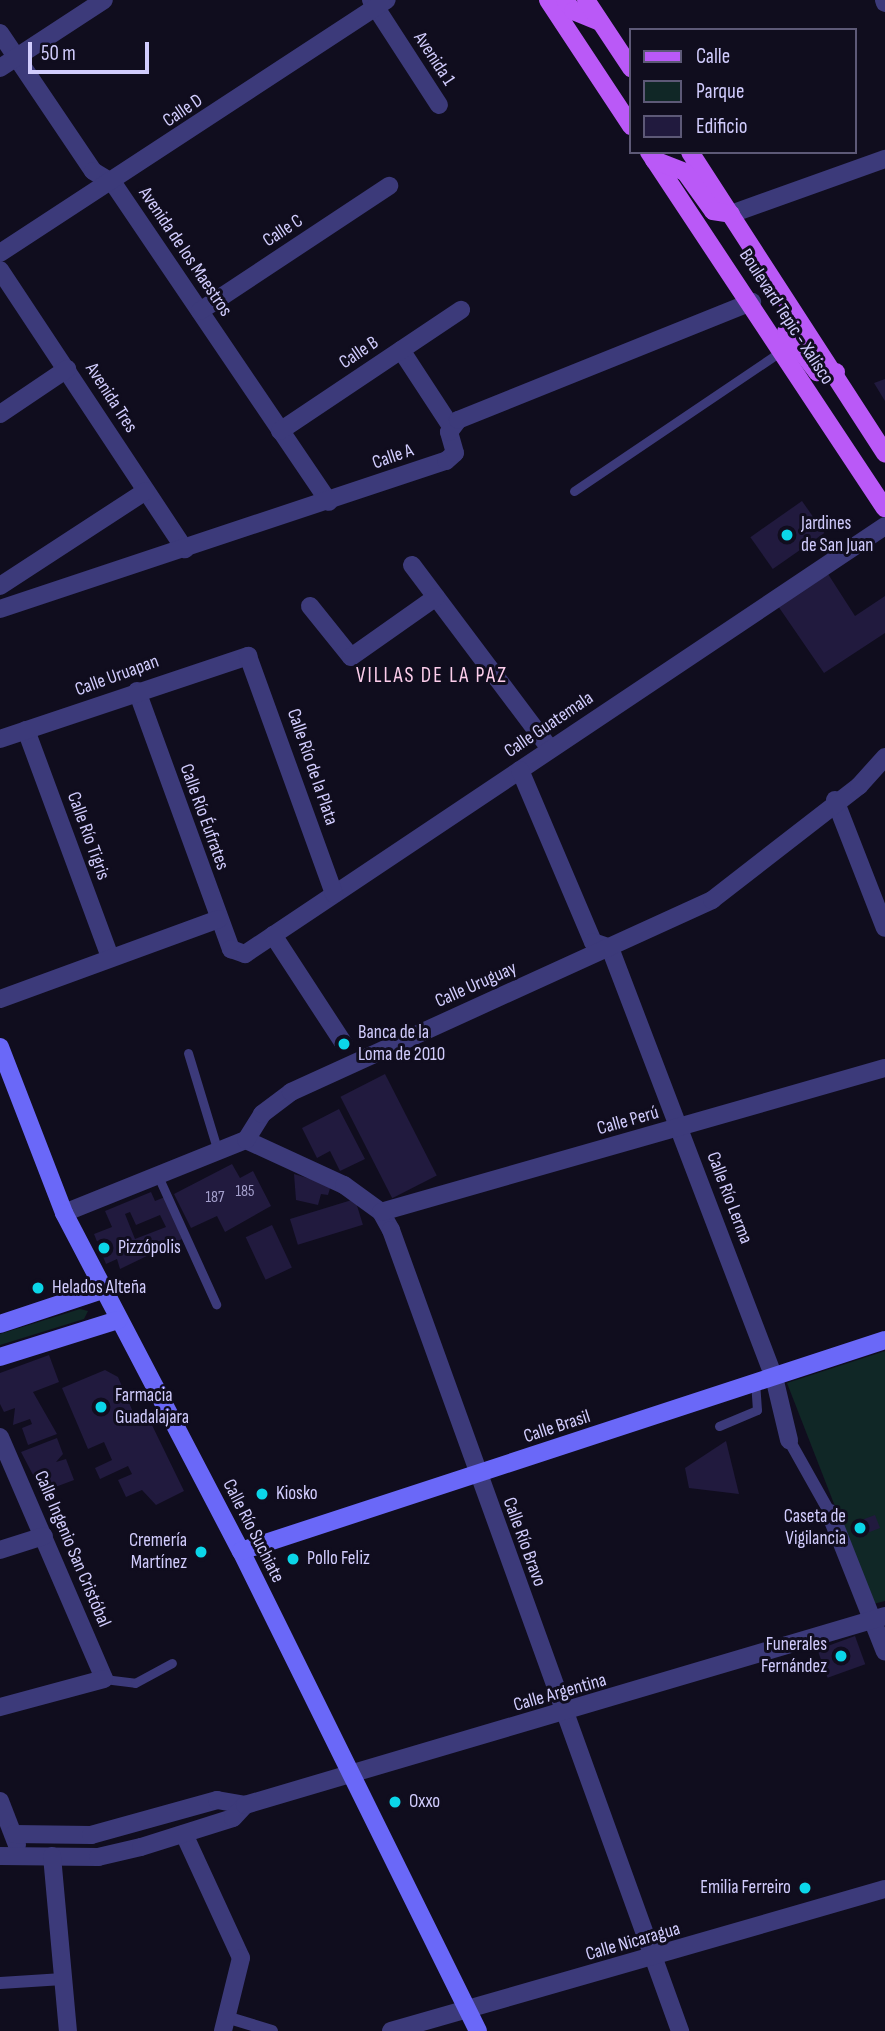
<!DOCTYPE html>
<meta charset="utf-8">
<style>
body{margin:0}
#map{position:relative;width:885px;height:2031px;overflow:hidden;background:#100d1e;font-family:"Sofia Sans Condensed",sans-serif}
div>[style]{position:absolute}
.green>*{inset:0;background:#102726}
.building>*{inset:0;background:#211a3e;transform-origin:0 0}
.service>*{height:9px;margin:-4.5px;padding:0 4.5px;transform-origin:4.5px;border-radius:4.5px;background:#3c3a7a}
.pedestrian>*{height:12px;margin:-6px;padding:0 6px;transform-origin:6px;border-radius:6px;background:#3c3a7a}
.minor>*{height:18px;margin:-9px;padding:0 9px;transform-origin:9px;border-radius:9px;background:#3c3a7a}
.secondary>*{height:18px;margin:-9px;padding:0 9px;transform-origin:9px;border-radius:9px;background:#6a68f8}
.primary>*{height:18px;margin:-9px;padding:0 9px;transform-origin:9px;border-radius:9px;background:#ba59f7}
.dots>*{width:19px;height:19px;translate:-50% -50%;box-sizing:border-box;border:4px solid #100d1e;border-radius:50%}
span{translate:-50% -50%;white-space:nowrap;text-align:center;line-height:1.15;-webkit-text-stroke:6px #100d1e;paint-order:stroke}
.number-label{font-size:16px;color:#a5a0cd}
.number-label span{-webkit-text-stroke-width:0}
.street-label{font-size:19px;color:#d1ccfd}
.poi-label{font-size:19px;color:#d1ccfd}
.left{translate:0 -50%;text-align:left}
.right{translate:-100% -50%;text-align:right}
.neighbourhood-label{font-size:21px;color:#fdceec;letter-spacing:2px}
.legend{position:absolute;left:629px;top:28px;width:228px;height:126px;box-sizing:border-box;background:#100d1e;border:2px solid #5d5977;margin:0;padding:9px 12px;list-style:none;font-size:21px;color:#d1ccfd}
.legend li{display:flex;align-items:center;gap:14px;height:35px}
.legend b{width:35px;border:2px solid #5d5977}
.scale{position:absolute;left:28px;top:42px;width:121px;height:32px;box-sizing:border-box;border:4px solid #d1ccfd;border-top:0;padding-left:9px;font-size:21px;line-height:24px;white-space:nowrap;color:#d1ccfd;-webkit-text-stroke:5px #100d1e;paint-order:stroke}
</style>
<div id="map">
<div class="green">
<div style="clip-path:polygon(80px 1309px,88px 1311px,84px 1319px,0 1345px,0 1334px)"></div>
<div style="clip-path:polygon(885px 1351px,885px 1601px,873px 1604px,787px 1383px)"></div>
</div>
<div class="building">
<div style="clip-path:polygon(885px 379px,885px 401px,874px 383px)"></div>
<div style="left:802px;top:501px;width:39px;height:63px;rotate:55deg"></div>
<div style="clip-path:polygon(828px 574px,855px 616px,885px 596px,885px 633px,824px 673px,778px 606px)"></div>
<div style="left:385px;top:1074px;width:114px;height:50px;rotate:63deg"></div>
<div style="clip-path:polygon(339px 1109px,365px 1159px,340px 1171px,330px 1151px,317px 1158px,302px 1128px)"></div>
<div style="clip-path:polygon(232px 1164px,240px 1178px,253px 1171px,271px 1206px,225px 1232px,217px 1216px,191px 1228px,174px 1194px)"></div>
<div style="clip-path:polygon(294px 1174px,331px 1185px,328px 1195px,321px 1194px,318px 1205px,296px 1200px)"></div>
<div style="clip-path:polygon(evenodd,151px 1192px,155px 1201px,165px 1197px,182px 1239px,120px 1269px,117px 1259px,106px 1264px,94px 1234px,112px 1227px,105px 1211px,151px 1192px,130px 1212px,136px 1225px,160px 1215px,166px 1227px,135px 1239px,125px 1214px,130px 1212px)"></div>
<div style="left:355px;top:1199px;width:27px;height:68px;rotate:73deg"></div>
<div style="left:272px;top:1225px;width:47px;height:29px;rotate:65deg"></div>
<div style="clip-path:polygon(49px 1355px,59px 1382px,33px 1392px,57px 1434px,28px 1445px,22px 1428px,32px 1424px,30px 1419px,13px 1425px,15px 1408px,4px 1412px,0 1404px,0 1373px)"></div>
<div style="clip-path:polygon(105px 1370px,118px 1377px,139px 1426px,150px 1421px,184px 1491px,156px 1505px,142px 1490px,126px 1497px,118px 1480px,132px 1474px,128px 1466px,100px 1479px,95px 1468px,112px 1460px,104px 1442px,88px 1449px,62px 1388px)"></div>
<div style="clip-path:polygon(57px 1438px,63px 1454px,56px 1462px,66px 1459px,74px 1480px,42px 1492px,21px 1452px)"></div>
<div style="clip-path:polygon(726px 1441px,739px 1494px,689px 1488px,685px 1468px)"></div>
<div style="left:875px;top:1515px;width:14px;height:24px;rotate:69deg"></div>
<div style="left:855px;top:1636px;width:30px;height:40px;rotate:70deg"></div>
</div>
<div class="service">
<div style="left:574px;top:491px;width:252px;rotate:-34deg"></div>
<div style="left:188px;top:1053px;width:103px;rotate:73.1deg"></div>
<div style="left:158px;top:1176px;width:141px;rotate:65.6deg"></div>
<div style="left:719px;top:1426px;width:41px;rotate:-22.8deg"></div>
<div style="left:757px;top:1410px;width:27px;rotate:-94deg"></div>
<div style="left:104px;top:1679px;width:31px;rotate:7deg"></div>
<div style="left:135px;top:1683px;width:42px;rotate:-28.4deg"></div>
</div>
<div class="pedestrian">
<div style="left:789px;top:1440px;width:84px;rotate:60.7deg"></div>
<div style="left:0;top:1983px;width:63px;rotate:-3.6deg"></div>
<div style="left:226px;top:2017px;width:48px;rotate:16.9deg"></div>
</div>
<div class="minor">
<div style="left:371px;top:0;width:125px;rotate:57.1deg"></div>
<div style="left:884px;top:0;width:3px;rotate:72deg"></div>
<div style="left:0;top:33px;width:166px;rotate:56deg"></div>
<div style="left:93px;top:171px;width:23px;rotate:31deg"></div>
<div style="left:113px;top:183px;width:385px;rotate:55.9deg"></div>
<div style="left:0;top:68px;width:124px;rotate:-33.2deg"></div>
<div style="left:731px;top:214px;width:164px;rotate:-19.7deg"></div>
<div style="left:0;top:253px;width:462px;rotate:-33.2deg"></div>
<div style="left:0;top:270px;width:335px;rotate:56.5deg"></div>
<div style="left:200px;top:311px;width:227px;rotate:-33.5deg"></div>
<div style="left:401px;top:350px;width:90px;rotate:56.8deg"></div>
<div style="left:0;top:414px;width:81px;rotate:-33.9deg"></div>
<div style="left:280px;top:431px;width:218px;rotate:-33.8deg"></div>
<div style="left:412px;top:565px;width:230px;rotate:53.1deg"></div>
<div style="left:0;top:586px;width:174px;rotate:-33.1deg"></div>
<div style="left:310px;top:606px;width:65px;rotate:51.2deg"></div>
<div style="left:351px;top:657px;width:104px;rotate:-35.2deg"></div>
<div style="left:0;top:609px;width:470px;rotate:-18.4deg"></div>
<div style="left:446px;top:461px;width:12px;rotate:-42deg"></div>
<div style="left:455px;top:453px;width:22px;rotate:-106deg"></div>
<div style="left:449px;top:432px;width:15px;rotate:-53deg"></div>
<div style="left:458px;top:420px;width:317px;rotate:-21.9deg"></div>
<div style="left:137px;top:691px;width:275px;rotate:70deg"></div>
<div style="left:231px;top:949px;width:15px;rotate:20deg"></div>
<div style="left:245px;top:954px;width:770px;rotate:-33.77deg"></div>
<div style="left:26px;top:730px;width:242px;rotate:69.7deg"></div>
<div style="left:0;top:739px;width:262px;rotate:-18.5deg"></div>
<div style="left:248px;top:656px;width:253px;rotate:70.1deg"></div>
<div style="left:520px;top:770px;width:187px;rotate:67deg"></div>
<div style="left:593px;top:942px;width:18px;rotate:19deg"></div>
<div style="left:610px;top:948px;width:459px;rotate:69.1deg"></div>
<div style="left:774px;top:1377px;width:65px;rotate:76.6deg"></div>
<div style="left:835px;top:800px;width:137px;rotate:68.7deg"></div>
<div style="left:273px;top:935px;width:130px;rotate:56.9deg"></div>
<div style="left:0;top:999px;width:233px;rotate:-20.1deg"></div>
<div style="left:246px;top:1140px;width:108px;rotate:24.7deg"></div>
<div style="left:344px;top:1185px;width:46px;rotate:36.1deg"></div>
<div style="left:381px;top:1212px;width:21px;rotate:61deg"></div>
<div style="left:391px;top:1230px;width:852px;rotate:70.16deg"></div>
<div style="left:381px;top:1212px;width:524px;rotate:-15.95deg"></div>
<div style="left:64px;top:1213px;width:196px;rotate:-21.9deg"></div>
<div style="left:246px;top:1140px;width:31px;rotate:-58deg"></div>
<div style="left:262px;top:1114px;width:36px;rotate:-37deg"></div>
<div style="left:291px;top:1092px;width:463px;rotate:-24.5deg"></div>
<div style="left:712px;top:900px;width:186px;rotate:-37.8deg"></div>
<div style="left:859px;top:786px;width:39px;rotate:-48deg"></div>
<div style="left:0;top:1437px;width:263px;rotate:66.7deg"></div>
<div style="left:104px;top:1679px;width:108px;rotate:164.9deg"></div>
<div style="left:830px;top:1513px;width:149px;rotate:68.4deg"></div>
<div style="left:0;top:1550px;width:46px;rotate:-17.7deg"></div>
<div style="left:0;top:1801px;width:47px;rotate:68.9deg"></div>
<div style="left:14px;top:1834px;width:77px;rotate:0.7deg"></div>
<div style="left:91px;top:1835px;width:131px;rotate:-15.5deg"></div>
<div style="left:217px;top:1800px;width:28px;rotate:10deg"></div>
<div style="left:184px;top:1834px;width:136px;rotate:65.3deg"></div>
<div style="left:241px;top:1958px;width:75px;rotate:103.9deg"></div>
<div style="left:0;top:1856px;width:98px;rotate:0.6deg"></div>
<div style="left:98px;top:1857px;width:44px;rotate:-13.1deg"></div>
<div style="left:141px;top:1847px;width:96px;rotate:-17.5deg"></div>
<div style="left:233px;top:1818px;width:18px;rotate:-47deg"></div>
<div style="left:245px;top:1805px;width:667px;rotate:-16.45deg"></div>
<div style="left:52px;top:1856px;width:176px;rotate:84.8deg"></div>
<div style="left:391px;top:2031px;width:514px;rotate:-16.04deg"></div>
</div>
<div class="secondary">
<div style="left:0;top:1047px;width:178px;rotate:68.9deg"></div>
<div style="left:64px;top:1213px;width:382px;rotate:62.4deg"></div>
<div style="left:241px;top:1551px;width:535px;rotate:63.72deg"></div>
<div style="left:0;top:1324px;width:108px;rotate:-18.4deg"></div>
<div style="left:0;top:1357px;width:124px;rotate:-17.4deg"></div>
<div style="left:241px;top:1551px;width:678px;rotate:-18.14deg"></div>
</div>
<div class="primary">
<div style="left:548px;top:0;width:151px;rotate:56.6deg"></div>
<div style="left:565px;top:0;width:14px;rotate:54deg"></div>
<div style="left:573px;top:11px;width:29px;rotate:22deg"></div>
<div style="left:586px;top:0;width:82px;rotate:56.5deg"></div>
<div style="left:649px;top:152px;width:427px;rotate:56.5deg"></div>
<div style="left:690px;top:152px;width:359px;rotate:57.1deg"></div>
<div style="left:654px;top:160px;width:33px;rotate:21deg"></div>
<div style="left:685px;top:172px;width:48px;rotate:54.3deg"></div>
<div style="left:713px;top:211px;width:18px;rotate:9deg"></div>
<div style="left:786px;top:332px;width:51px;rotate:52.2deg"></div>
<div style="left:817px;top:372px;width:19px"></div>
</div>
<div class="dots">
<div style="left:787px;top:535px;background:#0bd6e9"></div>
<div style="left:344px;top:1044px;background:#0bd6e9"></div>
<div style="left:104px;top:1248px;background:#0bd6e9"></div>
<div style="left:38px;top:1288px;background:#0bd6e9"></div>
<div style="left:101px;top:1407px;background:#0bd6e9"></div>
<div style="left:262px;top:1494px;background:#0bd6e9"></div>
<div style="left:860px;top:1528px;background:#0bd6e9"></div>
<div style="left:201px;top:1552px;background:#0bd6e9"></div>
<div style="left:293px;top:1559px;background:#0bd6e9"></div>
<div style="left:841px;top:1656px;background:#0bd6e9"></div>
<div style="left:395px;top:1802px;background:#0bd6e9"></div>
<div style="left:805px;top:1888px;background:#0bd6e9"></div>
</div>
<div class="number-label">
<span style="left:245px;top:1192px">185</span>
<span style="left:215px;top:1198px">187</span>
</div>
<div class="street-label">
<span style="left:434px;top:59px;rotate:57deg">Avenida 1</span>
<span style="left:183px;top:111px;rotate:-34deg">Calle D</span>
<span style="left:283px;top:231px;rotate:-33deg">Calle C</span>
<span style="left:185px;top:252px;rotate:56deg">Avenida de los Maestros</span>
<span style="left:786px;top:317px;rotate:57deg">Boulevard Tepic - Xalisco</span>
<span style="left:359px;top:353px;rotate:-34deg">Calle B</span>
<span style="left:111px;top:398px;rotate:57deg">Avenida Tres</span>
<span style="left:393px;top:457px;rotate:-19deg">Calle A</span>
<span style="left:117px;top:676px;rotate:-20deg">Calle Uruapan</span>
<span style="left:549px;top:725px;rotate:-34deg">Calle Guatemala</span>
<span style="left:312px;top:767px;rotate:71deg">Calle Río de la Plata</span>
<span style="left:204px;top:817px;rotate:70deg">Calle Río Éufrates</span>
<span style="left:88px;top:836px;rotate:70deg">Calle Río Tigris</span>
<span style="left:476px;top:985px;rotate:-24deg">Calle Uruguay</span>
<span style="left:628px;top:1121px;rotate:-16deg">Calle Perú</span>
<span style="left:729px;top:1198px;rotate:69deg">Calle Río Lerma</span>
<span style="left:557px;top:1427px;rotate:-18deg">Calle Brasil</span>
<span style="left:253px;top:1531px;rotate:63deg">Calle Río Suchiate</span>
<span style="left:524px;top:1542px;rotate:70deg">Calle Río Bravo</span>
<span style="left:72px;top:1549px;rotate:67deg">Calle Ingenio San Cristóbal</span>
<span style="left:560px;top:1693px;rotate:-16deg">Calle Argentina</span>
<span style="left:633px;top:1942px;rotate:-16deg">Calle Nicaragua</span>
</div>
<div class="poi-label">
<span class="left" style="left:801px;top:535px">Jardines<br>de San Juan</span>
<span class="left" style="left:358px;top:1044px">Banca de la<br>Loma de 2010</span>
<span class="left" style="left:118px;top:1248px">Pizzópolis</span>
<span class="left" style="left:52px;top:1288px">Helados Alteña</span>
<span class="left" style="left:115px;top:1407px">Farmacia<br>Guadalajara</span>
<span class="left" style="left:276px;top:1494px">Kiosko</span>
<span class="right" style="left:846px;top:1528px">Caseta de<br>Vigilancia</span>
<span class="right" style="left:187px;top:1552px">Cremería<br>Martínez</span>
<span class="left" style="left:307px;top:1559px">Pollo Feliz</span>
<span class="right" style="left:827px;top:1656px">Funerales<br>Fernández</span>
<span class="left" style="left:409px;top:1802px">Oxxo</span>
<span class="right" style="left:791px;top:1888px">Emilia Ferreiro</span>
</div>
<div class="neighbourhood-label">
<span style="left:432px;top:676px">VILLAS DE LA PAZ</span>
</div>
<ul class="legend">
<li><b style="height:9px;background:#ba59f7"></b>Calle</li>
<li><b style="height:19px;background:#102726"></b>Parque</li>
<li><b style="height:19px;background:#211a3e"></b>Edificio</li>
</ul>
<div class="scale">50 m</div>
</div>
